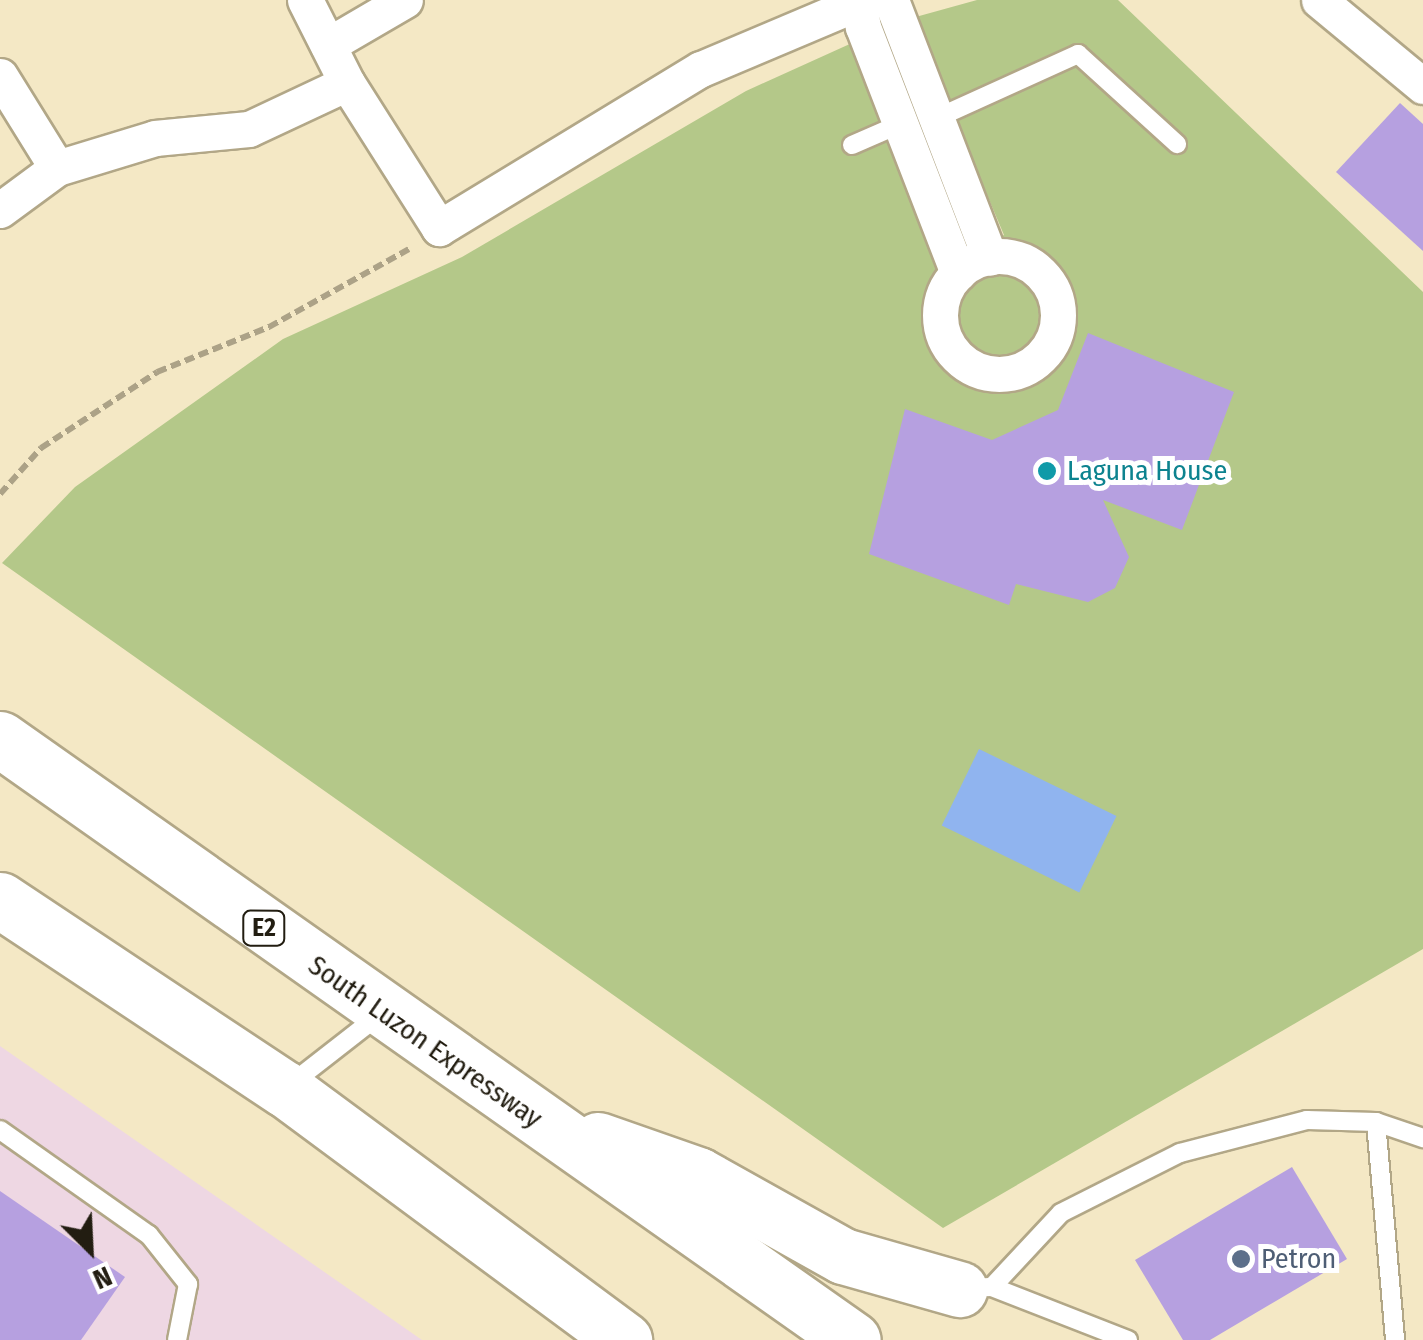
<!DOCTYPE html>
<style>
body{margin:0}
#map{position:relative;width:1423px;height:1340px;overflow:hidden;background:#f4e8c5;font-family:"Fira Sans Condensed",sans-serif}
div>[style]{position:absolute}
.industrial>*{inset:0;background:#eed7e3}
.green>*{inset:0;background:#b4c889}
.water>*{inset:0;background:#90b4ef;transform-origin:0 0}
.building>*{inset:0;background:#b6a0e0}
.path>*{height:6px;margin-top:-3px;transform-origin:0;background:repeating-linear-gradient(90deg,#aca287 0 10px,transparent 0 15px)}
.roads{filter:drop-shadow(2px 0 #b2a787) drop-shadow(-2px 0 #b2a787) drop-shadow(0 2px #b2a787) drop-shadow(0 -2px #b2a787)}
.service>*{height:18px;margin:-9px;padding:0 9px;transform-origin:9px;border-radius:9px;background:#fff}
.minor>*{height:35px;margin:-17.5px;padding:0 17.5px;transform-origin:17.5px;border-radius:17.5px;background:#fff}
.minor>.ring{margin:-17.5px;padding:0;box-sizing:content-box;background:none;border:35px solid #fff;border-radius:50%}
.motorway>*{height:55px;margin:-27.5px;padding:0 27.5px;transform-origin:27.5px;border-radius:27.5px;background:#fff}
.dots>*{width:28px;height:28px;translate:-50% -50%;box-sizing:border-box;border:5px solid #fff;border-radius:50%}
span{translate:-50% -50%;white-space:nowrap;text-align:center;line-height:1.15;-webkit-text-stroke:10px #fff;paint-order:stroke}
.shield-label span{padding:2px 8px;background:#fff;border:2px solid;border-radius:8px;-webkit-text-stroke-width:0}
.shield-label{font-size:25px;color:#221d11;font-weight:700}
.culture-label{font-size:28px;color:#0d838f}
.left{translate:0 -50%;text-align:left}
.street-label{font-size:28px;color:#221d11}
.service-label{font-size:28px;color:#4e5e75}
.north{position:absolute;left:40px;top:1200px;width:100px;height:100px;-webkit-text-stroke:8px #fff;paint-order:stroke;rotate:156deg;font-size:28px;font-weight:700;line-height:40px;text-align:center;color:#221d11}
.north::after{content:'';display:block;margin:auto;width:35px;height:45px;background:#221d11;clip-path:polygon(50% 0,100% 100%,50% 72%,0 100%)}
</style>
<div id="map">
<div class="industrial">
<div style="clip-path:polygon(0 1046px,422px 1340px,0 1340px)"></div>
</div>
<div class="green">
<div style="clip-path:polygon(977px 0,1118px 0,1423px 292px,1423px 949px,943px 1228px,2px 563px,75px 487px,283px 339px,462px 257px,746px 91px,852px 43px,936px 266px,1004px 235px,912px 18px)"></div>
</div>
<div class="water">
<div style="left:979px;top:749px;width:153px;height:85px;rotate:26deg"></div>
</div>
<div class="building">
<div style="clip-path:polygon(1400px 103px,1423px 124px,1423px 251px,1336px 172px)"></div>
<div style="clip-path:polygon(1088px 333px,1234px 392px,1182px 530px,1103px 500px,1129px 557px,1115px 588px,1088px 602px,1016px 584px,1009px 605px,869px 554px,905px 409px,992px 440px,1058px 410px)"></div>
<div style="clip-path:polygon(1292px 1167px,1347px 1259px,1210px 1340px,1183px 1340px,1135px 1260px)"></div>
<div style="clip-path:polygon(0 1191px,125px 1277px,81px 1340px,0 1340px)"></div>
</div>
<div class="path">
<div style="left:0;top:494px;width:62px;rotate:-48.3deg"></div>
<div style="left:41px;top:448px;width:139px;rotate:-33.2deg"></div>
<div style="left:157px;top:372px;width:121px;rotate:-21.9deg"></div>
<div style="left:269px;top:327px;width:160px;rotate:-29.1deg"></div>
</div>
<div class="roads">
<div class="service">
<div style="left:937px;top:118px;width:155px;rotate:-24.4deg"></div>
<div style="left:1078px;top:54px;width:134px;rotate:42.3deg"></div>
<div style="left:852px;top:145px;width:52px;rotate:-23.6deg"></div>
<div style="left:292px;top:1083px;width:114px;rotate:-37.9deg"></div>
<div style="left:1376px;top:1122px;width:219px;rotate:85deg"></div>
<div style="left:0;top:1130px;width:182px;rotate:35.2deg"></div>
<div style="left:149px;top:1235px;width:63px;rotate:51.5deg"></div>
<div style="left:188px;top:1284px;width:57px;rotate:101.1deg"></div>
<div style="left:992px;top:1287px;width:146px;rotate:21.3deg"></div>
<div style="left:961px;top:1288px;width:31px;rotate:-2deg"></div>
<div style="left:992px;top:1287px;width:101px;rotate:-47deg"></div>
<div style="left:1061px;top:1213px;width:133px;rotate:-26.8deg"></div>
<div style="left:1180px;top:1153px;width:131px;rotate:-14.6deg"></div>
<div style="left:1307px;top:1120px;width:69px;rotate:1.7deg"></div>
<div style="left:1376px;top:1122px;width:50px;rotate:18.8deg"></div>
</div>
<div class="minor">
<div style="left:305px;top:0;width:93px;rotate:63.2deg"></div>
<div style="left:859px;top:0;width:27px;rotate:82deg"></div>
<div style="left:863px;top:27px;width:264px;rotate:68.9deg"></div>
<div style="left:891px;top:0;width:276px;rotate:69deg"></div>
<div style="left:1319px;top:0;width:135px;rotate:39.6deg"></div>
<div style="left:328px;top:45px;width:89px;rotate:-30.3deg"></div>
<div style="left:0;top:76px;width:108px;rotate:58.2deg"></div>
<div style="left:0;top:210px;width:71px;rotate:-36.4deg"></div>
<div style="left:57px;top:168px;width:102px;rotate:-17deg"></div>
<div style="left:155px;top:138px;width:94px;rotate:-5.5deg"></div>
<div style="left:249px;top:129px;width:108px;rotate:-25.1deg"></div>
<div style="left:347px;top:83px;width:172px;rotate:57.6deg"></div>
<div style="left:439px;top:228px;width:306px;rotate:-31.3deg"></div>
<div style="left:701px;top:69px;width:177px;rotate:-22.9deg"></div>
<div class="ring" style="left:940px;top:256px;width:83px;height:83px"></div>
</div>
<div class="motorway">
<div style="left:0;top:739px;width:1043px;rotate:35.17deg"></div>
<div style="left:0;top:900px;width:342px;rotate:33.6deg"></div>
<div style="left:285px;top:1089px;width:422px;rotate:36.5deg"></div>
<div style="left:598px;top:1140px;width:106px;rotate:19.3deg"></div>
<div style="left:698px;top:1175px;width:166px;rotate:29.2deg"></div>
<div style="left:843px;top:1256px;width:121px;rotate:15.9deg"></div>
</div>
</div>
<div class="dots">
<div style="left:1047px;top:471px;background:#0f9aa8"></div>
<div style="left:1241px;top:1259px;background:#5c6f8a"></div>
</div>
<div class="shield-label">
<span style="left:264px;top:928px">E2</span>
</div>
<div class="culture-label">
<span class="left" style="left:1067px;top:471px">Laguna House</span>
</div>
<div class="street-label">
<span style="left:425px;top:1042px;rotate:35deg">South Luzon Expressway</span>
</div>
<div class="service-label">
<span class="left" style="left:1261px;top:1259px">Petron</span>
</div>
<div class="north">N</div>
</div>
